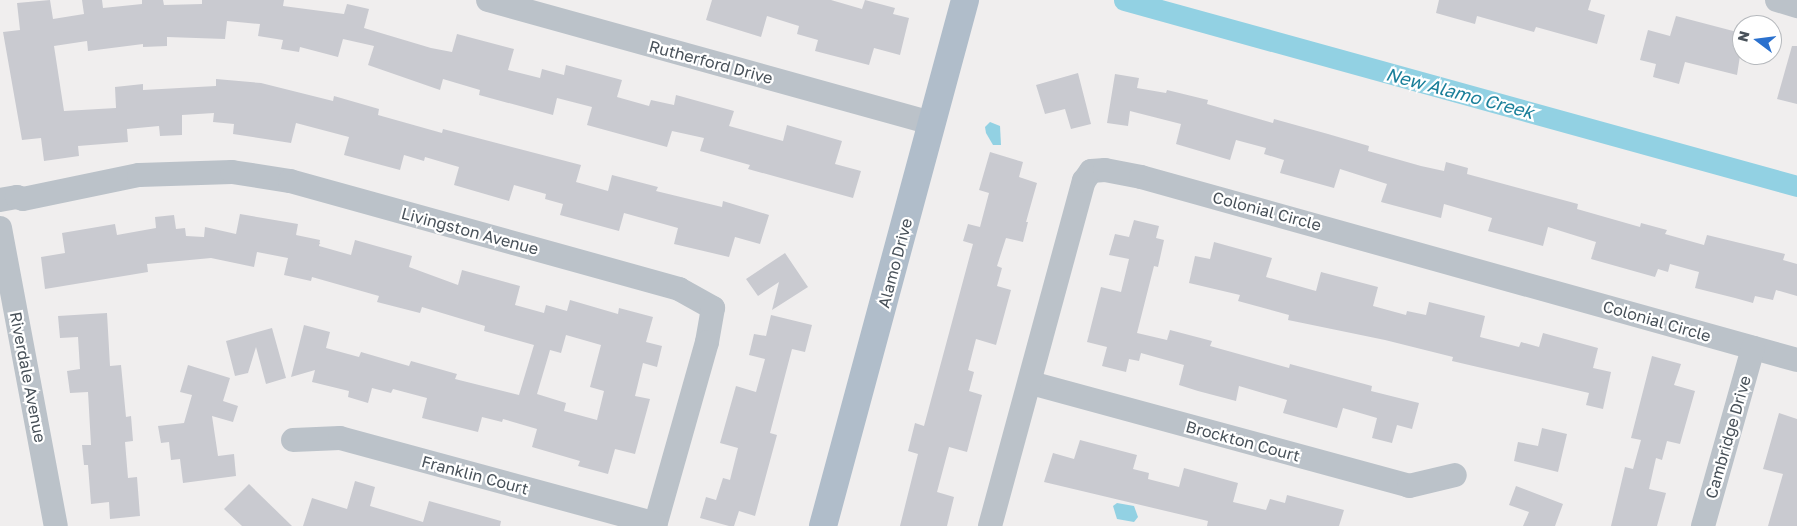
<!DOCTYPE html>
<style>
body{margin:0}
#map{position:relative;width:1797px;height:526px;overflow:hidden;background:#f0eeee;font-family:"Golos Text",sans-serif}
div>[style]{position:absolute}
.water>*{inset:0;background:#92d1e3}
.canal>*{height:21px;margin:-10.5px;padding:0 10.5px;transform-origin:10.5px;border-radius:10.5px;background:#92d1e3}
.building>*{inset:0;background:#c9cad0}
.minor>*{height:24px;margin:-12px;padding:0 12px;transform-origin:12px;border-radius:12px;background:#bbc2c9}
.major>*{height:28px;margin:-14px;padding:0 14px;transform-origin:14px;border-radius:14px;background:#b0bdca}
span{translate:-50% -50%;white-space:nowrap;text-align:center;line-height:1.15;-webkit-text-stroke:4.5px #fff;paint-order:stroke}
.street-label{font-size:16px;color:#485159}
.water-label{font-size:18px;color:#1a7f9a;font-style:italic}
.north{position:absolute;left:1732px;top:15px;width:50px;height:50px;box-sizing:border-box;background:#fff;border:1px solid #b6b9bd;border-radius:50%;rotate:285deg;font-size:14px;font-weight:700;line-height:20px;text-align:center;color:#485159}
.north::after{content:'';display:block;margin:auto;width:18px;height:22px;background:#2b71ce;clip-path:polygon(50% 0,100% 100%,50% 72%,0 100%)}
</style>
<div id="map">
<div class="water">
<div style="clip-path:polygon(990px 122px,1000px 126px,1001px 145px,993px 145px,986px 133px,985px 127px)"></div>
<div style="clip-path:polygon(1117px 503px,1134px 506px,1138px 517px,1134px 522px,1117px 519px,1113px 506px)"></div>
</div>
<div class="canal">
<div style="left:1124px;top:0;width:698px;rotate:15.45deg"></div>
</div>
<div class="building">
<div style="clip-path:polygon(50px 0,53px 19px,84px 14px,82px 0,102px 0,103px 8px,142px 4px,142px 0,163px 0,164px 5px,202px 4px,202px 0,284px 0,283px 6px,344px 14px,347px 4px,369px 9px,364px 28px,431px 48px,452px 52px,457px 34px,514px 49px,508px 70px,540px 78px,542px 69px,564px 75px,566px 65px,622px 80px,617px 97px,649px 106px,651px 100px,674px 105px,676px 95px,734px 111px,729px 126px,783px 141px,787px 125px,842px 141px,835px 164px,861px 171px,853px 198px,748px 169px,750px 165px,700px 151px,704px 138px,672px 131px,667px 147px,587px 125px,592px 107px,557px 98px,553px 115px,479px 95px,480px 90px,443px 79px,440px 90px,368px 65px,374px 46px,343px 39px,338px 57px,300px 47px,299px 52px,281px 49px,283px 40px,258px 36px,260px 24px,227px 21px,225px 39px,167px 37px,167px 46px,143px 47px,143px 44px,88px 51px,87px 41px,54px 46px,64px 111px,116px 108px,115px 87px,143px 84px,143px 90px,216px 86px,216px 79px,261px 83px,333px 101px,334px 96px,379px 109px,378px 115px,442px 133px,443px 129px,581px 165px,576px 182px,608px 191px,612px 175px,658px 187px,656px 191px,722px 207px,723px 201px,769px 215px,760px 244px,735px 237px,729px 257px,674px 244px,678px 228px,624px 213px,619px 231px,560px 215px,563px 204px,545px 199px,546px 194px,514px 185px,509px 201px,454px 185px,459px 167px,425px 157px,424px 161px,404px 155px,400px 170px,344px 155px,349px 137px,296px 123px,291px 143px,233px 134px,234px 124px,213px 122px,214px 113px,182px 115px,182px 135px,160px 136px,159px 126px,127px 129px,128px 142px,78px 146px,79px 156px,44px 161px,41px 138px,22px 140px,3px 32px,20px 30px,17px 3px)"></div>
<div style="clip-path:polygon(712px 0,831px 0,862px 9px,865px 0,895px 8px,893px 14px,909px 18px,900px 55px,874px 48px,869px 65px,815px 51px,818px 40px,797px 34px,799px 26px,767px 16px,761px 37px,706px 20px)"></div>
<div style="clip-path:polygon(1439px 0,1591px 0,1588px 10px,1605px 15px,1597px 44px,1536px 27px,1534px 32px,1477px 16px,1475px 24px,1436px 13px)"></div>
<div style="clip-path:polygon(1676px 16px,1737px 32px,1735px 41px,1742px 43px,1737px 75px,1685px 62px,1679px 84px,1653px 77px,1656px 64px,1640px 60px,1648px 30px,1670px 36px)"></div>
<div style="clip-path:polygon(1792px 46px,1797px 46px,1797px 104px,1777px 99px)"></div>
<div style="clip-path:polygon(1078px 73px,1091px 124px,1071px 129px,1065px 109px,1045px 114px,1036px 85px)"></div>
<div style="clip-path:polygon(1115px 74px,1139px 78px,1137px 88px,1166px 93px,1167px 90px,1208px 100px,1207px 104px,1273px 123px,1274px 119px,1328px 134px,1369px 146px,1368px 151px,1421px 166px,1444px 171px,1446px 162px,1468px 168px,1467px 174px,1578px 204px,1577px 209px,1640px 227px,1641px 223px,1667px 230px,1665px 234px,1704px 245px,1707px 235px,1785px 254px,1783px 260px,1797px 264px,1797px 296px,1776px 290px,1773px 300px,1755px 296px,1753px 303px,1735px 298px,1695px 288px,1699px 272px,1670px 264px,1668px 272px,1658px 269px,1655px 277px,1591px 259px,1596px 242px,1548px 227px,1543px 246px,1488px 231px,1492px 218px,1444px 204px,1441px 218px,1381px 202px,1387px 184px,1340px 169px,1334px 188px,1280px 173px,1284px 160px,1264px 154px,1266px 148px,1236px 140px,1230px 160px,1176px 144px,1181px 124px,1130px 111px,1128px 126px,1107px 123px)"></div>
<div style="clip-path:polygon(990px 152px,1023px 162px,1019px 177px,1037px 183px,1026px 222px,1028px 222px,1023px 242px,1006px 238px,997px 266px,1002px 268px,997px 286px,1011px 290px,996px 345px,976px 339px,968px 370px,974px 372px,969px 391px,982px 395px,967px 452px,949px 447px,937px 492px,954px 497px,947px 526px,900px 526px,918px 454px,908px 451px,915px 423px,924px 426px,973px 244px,963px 241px,968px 224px,980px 227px,989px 193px,979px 190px)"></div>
<div style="clip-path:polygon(evenodd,240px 214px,298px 224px,296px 235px,320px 240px,319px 246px,351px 255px,355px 240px,412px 256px,409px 267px,458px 285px,462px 270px,520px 286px,515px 305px,544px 313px,546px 305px,567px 311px,570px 300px,618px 314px,619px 308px,653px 317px,646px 342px,662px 346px,657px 367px,643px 363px,635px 396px,650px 399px,635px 454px,615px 449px,608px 474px,578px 466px,580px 461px,532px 447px,537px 429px,503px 419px,502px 422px,482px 417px,478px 432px,422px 418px,427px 398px,393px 389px,391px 393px,372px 388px,368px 403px,348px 397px,349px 391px,312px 382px,315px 370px,291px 377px,304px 325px,330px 332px,326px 348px,359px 357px,361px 352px,409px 366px,411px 361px,457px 374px,455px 379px,519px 395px,534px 345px,484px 331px,485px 326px,422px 307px,420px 313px,377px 302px,379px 296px,312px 277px,311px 281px,284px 275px,288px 258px,257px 252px,254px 267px,211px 258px,147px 264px,148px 272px,45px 289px,41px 257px,65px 253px,62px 233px,115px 224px,117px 235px,156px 228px,155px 217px,174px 215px,176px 229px,185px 228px,186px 236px,204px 237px,205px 227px,236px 234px,240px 214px,566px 335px,601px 345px,590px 387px,604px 391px,597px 420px,564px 411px,566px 403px,537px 394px,550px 350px,561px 353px,566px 335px)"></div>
<div style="clip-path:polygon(1134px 220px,1159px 226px,1156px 238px,1164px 240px,1158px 267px,1154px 266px,1137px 333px,1167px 340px,1170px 330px,1212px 341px,1210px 346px,1289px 368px,1290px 364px,1372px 386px,1371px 391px,1419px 403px,1412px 429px,1397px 425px,1392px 443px,1372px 438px,1377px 418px,1343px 408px,1337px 428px,1283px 413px,1287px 400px,1239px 386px,1236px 401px,1198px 391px,1179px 385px,1184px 365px,1141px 353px,1139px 361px,1129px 359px,1126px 372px,1102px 366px,1107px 347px,1087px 342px,1101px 287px,1121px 292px,1129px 259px,1109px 255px,1115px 234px,1129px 237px)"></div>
<div style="clip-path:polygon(1214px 242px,1272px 258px,1266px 277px,1316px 291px,1321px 272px,1378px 287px,1373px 306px,1406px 315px,1407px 311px,1426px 315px,1429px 302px,1485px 316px,1480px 337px,1519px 347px,1521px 342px,1539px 347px,1543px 333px,1598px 348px,1593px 368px,1611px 372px,1603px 409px,1586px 405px,1589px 393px,1452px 361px,1453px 357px,1385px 340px,1288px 320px,1289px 315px,1238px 301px,1240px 295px,1189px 283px,1195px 256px,1210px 259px)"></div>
<div style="clip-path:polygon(785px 253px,808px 287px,772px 310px,779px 282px,758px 296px,746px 279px)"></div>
<div style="clip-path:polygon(107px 313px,110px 366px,121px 365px,126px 417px,131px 416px,133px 441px,125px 442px,128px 478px,137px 477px,140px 516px,110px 519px,109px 502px,91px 504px,88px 465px,84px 465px,82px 445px,91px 445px,88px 392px,70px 393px,67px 371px,80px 369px,78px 337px,60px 338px,58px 316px)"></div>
<div style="clip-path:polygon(771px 315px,812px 325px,805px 352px,792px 349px,770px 433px,777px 435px,755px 516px,739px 511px,734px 526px,729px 526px,700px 518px,706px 497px,716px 500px,723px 478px,730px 480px,738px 448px,720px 443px,736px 386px,756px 392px,765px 359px,749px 355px,754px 334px,766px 336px)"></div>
<div style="clip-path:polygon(272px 328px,286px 378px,266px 384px,256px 347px,248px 373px,235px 376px,226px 341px)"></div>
<div style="clip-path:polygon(1652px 356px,1681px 364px,1674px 385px,1695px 391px,1680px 444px,1667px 441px,1662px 460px,1656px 458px,1649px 489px,1666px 493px,1657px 526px,1611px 526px,1625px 467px,1633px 469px,1641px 440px,1631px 438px)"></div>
<div style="clip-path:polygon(188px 365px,230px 378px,223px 401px,238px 406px,233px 422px,212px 416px,218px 456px,234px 454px,236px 476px,183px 483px,180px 459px,171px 460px,169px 442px,161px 443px,158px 426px,184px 423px,192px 395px,180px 392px)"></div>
<div style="clip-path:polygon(1779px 413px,1797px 419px,1797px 526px,1768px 526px,1783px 474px,1763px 469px)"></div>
<div style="clip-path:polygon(1542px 428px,1567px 434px,1558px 472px,1514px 461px,1518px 442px,1538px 446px)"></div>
<div style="clip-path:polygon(1080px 440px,1137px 455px,1133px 469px,1149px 473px,1148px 479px,1179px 487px,1184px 468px,1238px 483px,1233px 502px,1266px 510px,1270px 499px,1285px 503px,1287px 495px,1344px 510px,1339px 526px,1207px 526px,1208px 521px,1044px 482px,1053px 453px,1074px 459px)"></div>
<div style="clip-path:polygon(355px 481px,375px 487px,370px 506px,423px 522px,429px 501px,501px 521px,500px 526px,303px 526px,312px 498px,347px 509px)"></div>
<div style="clip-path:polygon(249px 484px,292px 526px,242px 526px,224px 509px)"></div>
<div style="clip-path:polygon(1516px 486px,1563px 504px,1555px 526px,1523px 526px,1529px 512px,1509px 505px)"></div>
</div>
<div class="minor">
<div style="left:488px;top:0;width:462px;rotate:15.5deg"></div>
<div style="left:1777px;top:0;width:21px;rotate:17deg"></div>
<div style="left:0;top:200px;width:17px;rotate:-10deg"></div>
<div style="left:17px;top:197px;width:6px;rotate:18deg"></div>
<div style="left:23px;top:199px;width:118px;rotate:-11.7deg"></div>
<div style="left:139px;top:175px;width:93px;rotate:-1.8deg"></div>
<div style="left:232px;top:172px;width:59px;rotate:8.8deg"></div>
<div style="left:290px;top:181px;width:404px;rotate:15.5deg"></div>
<div style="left:679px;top:289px;width:39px;rotate:29deg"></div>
<div style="left:713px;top:308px;width:35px;rotate:100deg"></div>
<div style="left:707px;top:342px;width:191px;rotate:105.8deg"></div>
<div style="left:0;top:228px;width:303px;rotate:79.4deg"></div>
<div style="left:1031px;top:383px;width:392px;rotate:15.2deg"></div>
<div style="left:1409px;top:486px;width:47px;rotate:-13.4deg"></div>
<div style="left:293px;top:440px;width:47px;rotate:-2.4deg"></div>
<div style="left:340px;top:438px;width:327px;rotate:15.2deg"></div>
<div style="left:990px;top:526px;width:358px;rotate:-74.8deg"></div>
<div style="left:1084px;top:181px;width:12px;rotate:-55deg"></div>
<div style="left:1091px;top:171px;width:14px;rotate:-4deg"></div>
<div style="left:1105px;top:170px;width:37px;rotate:11deg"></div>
<div style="left:1141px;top:177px;width:681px;rotate:15.59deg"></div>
<div style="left:1703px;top:526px;width:185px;rotate:-74.3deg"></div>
</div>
<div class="major">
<div style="left:823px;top:526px;width:545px;rotate:-74.89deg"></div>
</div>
<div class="street-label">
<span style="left:711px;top:62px;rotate:15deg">Rutherford Drive</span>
<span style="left:1267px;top:211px;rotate:15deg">Colonial Circle</span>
<span style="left:470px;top:231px;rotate:15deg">Livingston Avenue</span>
<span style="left:895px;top:263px;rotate:-75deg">Alamo Drive</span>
<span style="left:1657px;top:321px;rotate:16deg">Colonial Circle</span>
<span style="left:28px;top:377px;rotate:79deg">Riverdale Avenue</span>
<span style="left:1728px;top:437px;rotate:-74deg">Cambridge Drive</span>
<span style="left:1243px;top:441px;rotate:15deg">Brockton Court</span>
<span style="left:475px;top:475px;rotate:15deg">Franklin Court</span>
</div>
<div class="water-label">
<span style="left:1460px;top:93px;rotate:15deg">New Alamo Creek</span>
</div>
<div class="north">N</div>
</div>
